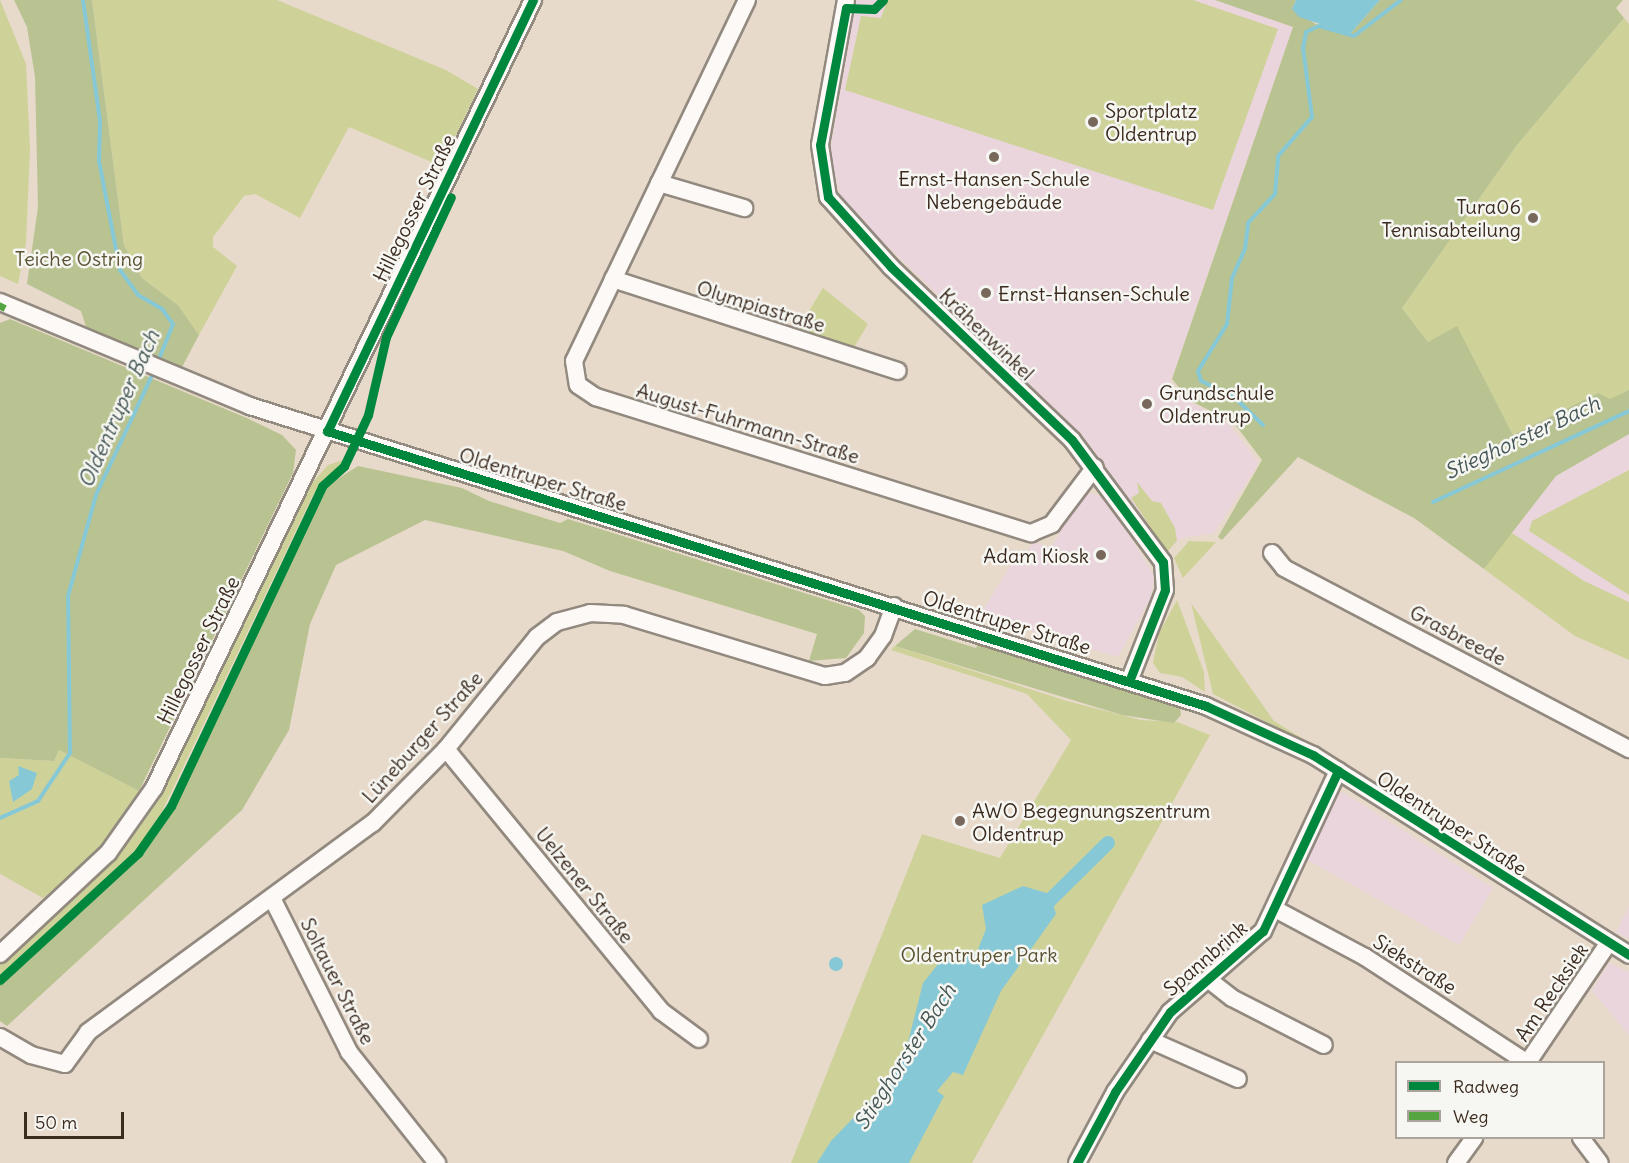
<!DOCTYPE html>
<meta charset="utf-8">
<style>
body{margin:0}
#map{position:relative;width:1629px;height:1163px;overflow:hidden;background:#e8dacb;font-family:Delius,sans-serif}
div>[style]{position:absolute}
.built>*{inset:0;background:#ead5dc}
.green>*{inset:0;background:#ced299}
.forest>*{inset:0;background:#b9c391}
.water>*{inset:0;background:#86c8d6}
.round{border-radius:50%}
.stream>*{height:4px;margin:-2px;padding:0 2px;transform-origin:2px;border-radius:2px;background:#86c8d6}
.canal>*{height:14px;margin:-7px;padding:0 7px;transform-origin:7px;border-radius:7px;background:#86c8d6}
.roads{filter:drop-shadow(2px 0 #92897f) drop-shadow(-2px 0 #92897f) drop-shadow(0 2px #92897f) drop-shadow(0 -2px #92897f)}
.minor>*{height:16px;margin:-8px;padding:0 8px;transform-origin:8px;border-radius:8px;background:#fcf9f7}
.quiet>*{height:8px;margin-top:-4px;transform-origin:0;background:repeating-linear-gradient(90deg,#54a441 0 15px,transparent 0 23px)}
.cycleway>*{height:9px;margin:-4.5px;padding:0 4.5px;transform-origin:4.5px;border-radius:4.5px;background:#00873e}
.dots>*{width:16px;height:16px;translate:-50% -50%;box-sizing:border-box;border:3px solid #f6f6f2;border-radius:50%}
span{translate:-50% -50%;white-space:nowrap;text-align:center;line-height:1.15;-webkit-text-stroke:5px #f6f6f2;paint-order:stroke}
.poi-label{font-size:20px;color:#3b2a1e}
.left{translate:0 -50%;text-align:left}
.right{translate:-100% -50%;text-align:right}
.street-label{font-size:20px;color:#3b2a1e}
.park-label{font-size:20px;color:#5a5232}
.water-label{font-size:21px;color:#455756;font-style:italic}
.legend{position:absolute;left:1395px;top:1061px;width:210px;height:78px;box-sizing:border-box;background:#f6f6f2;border:2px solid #aba49d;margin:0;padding:8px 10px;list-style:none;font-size:18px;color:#3b2a1e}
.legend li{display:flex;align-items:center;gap:12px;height:30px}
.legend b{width:30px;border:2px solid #aba49d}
.scale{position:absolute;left:24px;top:1112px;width:100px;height:27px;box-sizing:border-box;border:3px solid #3b2a1e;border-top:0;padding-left:8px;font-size:18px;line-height:21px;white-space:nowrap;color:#3b2a1e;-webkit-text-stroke:4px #f6f6f2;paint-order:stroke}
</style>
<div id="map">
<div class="built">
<div style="clip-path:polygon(856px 0,1215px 0,1293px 27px,1168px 389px,1230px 425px,1259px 463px,1214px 533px,1182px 538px,1167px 552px,1081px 434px,842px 202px,830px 153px)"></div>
<div style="clip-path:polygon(1629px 434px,1629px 602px,1584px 581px,1509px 531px,1556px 476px)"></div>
<div style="clip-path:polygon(1091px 493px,1107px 499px,1154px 576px,1151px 597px,1118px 657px,980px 615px,1017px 554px,1022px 557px,1034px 542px,1051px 548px,1079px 500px)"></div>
<div style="clip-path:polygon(1343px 792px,1493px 888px,1459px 945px,1306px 859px,1336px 795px)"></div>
<div style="clip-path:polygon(1629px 906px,1629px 939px,1616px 932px)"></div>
<div style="clip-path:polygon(1609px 963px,1629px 972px,1629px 1035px,1592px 991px)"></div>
</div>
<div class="green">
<div style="clip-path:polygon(0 0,26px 64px,30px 149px,26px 243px,18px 284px,0 276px)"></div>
<div style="clip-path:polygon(92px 0,277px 0,446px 70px,478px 89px,441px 166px,349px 127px,300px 218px,255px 194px,244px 196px,213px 237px,213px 247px,237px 266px,199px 335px,178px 305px,142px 278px,124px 245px)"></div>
<div style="clip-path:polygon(887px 0,1193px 0,1278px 29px,1213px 210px,845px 90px,861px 16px,881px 18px)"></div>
<div style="clip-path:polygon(1624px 18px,1629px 24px,1629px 390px,1610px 400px,1598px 393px,1513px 435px,1457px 327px,1428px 342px,1402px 308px,1517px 145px)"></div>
<div style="clip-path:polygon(823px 288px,868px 324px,853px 349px,796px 332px)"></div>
<div style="clip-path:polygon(346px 459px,313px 495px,155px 826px,135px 851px,0 975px,0 963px,100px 872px,141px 825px,305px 491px,328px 465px)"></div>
<div style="clip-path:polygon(1629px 470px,1629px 595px,1529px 531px,1532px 521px)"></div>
<div style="clip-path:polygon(1137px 482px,1152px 501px,1161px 503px,1175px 528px,1177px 541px,1167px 552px,1131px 498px,1139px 493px)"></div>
<div style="clip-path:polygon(1509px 531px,1584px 581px,1629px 602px,1629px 660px,1575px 636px,1484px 569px)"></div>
<div style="clip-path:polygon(1189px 541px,1216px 542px,1183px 578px,1174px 558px)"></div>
<div style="clip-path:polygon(1177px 600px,1204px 672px,1205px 692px,1182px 677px,1160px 673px,1153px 663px,1159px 633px)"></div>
<div style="clip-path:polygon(1191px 603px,1274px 721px,1326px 753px,1213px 694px)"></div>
<div style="clip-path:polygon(895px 646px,1067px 701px,1141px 720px,1177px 722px,1210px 735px,972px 1163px,791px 1163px,922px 834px,1000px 858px,1071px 740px,1027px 694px,891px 650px)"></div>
<div style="clip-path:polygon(59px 750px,139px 791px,101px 853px,43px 898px,0 874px,0 758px,54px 761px)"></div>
</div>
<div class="forest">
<div style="clip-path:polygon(14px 0,92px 0,124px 245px,142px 278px,178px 305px,199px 335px,181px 369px,86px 327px,81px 311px,27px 284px,38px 207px,35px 77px,27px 27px)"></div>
<div style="clip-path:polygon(1215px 0,1296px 0,1292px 9px,1319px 26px,1350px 34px,1380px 0,1623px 0,1616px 8px,1624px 18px,1517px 145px,1402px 308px,1428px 342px,1457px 326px,1513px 435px,1598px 393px,1610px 399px,1629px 390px,1629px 434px,1556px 476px,1484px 569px,1414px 518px,1298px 457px,1222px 540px,1218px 537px,1262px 460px,1234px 423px,1189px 400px,1172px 379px,1293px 27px)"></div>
<div style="clip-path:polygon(10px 319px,249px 419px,282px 435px,296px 450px,293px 473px,139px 791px,59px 750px,54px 761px,0 758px,0 323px)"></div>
<div style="clip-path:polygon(358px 466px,462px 488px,489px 501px,560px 523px,568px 519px,859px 610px,865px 616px,864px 633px,846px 658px,809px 661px,817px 634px,610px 571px,563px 551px,425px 520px,336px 565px,310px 624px,289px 730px,242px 810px,7px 1026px,0 1021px,0 985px,155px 838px,325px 487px)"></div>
<div style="clip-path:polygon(915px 629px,976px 648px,978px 643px,1180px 706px,1181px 715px,1174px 723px,1122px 715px,895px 646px)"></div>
</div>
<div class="water">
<div style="clip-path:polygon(1296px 0,1380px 0,1350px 34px,1299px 17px,1292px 9px)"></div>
<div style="clip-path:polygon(18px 766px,37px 773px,32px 789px,13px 802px,9px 781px,19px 775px)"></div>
<div style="clip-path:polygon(1023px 886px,1050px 894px,1056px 914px,1001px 991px,963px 1075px,953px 1072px,937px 1091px,944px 1096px,909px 1163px,817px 1163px,831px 1141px,893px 1077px,904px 1058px,923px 983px,946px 954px,959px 958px,977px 952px,986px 929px,982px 905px)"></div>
<div class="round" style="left:829px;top:957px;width:14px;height:14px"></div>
</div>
<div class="stream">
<div style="left:83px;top:0;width:122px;rotate:82deg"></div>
<div style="left:100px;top:121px;width:40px;rotate:91.4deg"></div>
<div style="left:99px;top:161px;width:111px;rotate:79.1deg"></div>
<div style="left:120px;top:270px;width:31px;rotate:54deg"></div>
<div style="left:138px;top:295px;width:28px;rotate:30deg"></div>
<div style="left:162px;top:309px;width:19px;rotate:54deg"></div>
<div style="left:173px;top:324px;width:43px;rotate:111.8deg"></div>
<div style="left:1319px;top:26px;width:36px;rotate:16deg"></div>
<div style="left:1354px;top:36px;width:59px;rotate:-37.5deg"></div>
<div style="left:1263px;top:425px;width:40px;rotate:-136deg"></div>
<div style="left:1234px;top:397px;width:37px;rotate:-154deg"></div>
<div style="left:1201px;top:381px;width:10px;rotate:-107deg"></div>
<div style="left:1198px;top:371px;width:55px;rotate:-58.3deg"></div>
<div style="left:1227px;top:324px;width:46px;rotate:-83.8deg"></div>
<div style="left:1232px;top:278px;width:32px;rotate:-66deg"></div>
<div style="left:1245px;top:249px;width:26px;rotate:-83deg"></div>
<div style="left:1248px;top:223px;width:40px;rotate:-47deg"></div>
<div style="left:1275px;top:194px;width:38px;rotate:-85deg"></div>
<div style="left:1278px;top:156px;width:52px;rotate:-48.9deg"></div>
<div style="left:1312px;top:117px;width:70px;rotate:-97.4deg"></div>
<div style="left:1303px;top:48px;width:16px;rotate:-79deg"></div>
<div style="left:1306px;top:32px;width:19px;rotate:-25deg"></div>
<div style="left:1433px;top:502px;width:216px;rotate:-24.9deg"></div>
<div style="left:0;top:818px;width:42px;rotate:-24.1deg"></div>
<div style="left:38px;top:801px;width:58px;rotate:-56.3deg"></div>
<div style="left:70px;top:753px;width:157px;rotate:-90.7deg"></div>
<div style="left:68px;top:596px;width:105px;rotate:-74.5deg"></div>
<div style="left:96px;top:495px;width:137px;rotate:-64.9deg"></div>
</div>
<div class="canal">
<div style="left:1041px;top:909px;width:94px;rotate:-44.6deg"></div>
</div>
<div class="roads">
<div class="minor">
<div style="left:747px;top:0;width:400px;rotate:115.6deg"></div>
<div style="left:574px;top:361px;width:24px;rotate:81deg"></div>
<div style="left:578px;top:385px;width:22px;rotate:34deg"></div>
<div style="left:596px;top:397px;width:456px;rotate:17.4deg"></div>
<div style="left:1031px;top:533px;width:23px;rotate:-23deg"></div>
<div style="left:1052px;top:524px;width:71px;rotate:-53deg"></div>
<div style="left:846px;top:0;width:147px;rotate:100.2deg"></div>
<div style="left:820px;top:145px;width:53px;rotate:81.3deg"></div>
<div style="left:828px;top:197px;width:94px;rotate:48deg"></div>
<div style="left:891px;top:267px;width:250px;rotate:43.7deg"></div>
<div style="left:1072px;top:440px;width:152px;rotate:53.3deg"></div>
<div style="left:1163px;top:562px;width:28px;rotate:86deg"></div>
<div style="left:1165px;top:590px;width:96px;rotate:111.5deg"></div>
<div style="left:659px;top:183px;width:89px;rotate:16.4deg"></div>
<div style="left:613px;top:279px;width:299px;rotate:17.9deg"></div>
<div style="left:0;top:302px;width:271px;rotate:22.6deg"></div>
<div style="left:250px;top:406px;width:1002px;rotate:17.42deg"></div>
<div style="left:1206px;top:706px;width:118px;rotate:24.6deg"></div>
<div style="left:1313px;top:755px;width:374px;rotate:32.3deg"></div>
<div style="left:1272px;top:553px;width:19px;rotate:51deg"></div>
<div style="left:1284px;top:568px;width:390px;rotate:27.7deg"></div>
<div style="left:446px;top:749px;width:339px;rotate:50.6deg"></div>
<div style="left:661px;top:1011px;width:47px;rotate:36.4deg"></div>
<div style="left:273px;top:900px;width:170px;rotate:63.4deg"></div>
<div style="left:349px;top:1052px;width:142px;rotate:51.6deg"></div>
<div style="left:1275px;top:909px;width:102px;rotate:28.1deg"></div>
<div style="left:1365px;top:957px;width:192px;rotate:33.1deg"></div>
<div style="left:0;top:954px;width:148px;rotate:-43.1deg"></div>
<div style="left:108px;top:853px;width:80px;rotate:-54.7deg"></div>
<div style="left:154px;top:788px;width:874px;rotate:-64.31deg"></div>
<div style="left:1209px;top:980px;width:29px;rotate:38deg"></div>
<div style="left:1232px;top:998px;width:103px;rotate:27.1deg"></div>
<div style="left:0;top:1037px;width:36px;rotate:30deg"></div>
<div style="left:31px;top:1055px;width:35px;rotate:15deg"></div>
<div style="left:65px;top:1064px;width:39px;rotate:-54deg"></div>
<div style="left:88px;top:1032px;width:353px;rotate:-36.3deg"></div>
<div style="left:373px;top:823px;width:104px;rotate:-45.4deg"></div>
<div style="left:446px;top:749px;width:144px;rotate:-50.9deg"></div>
<div style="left:537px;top:637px;width:25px;rotate:-37deg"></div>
<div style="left:557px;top:622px;width:34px;rotate:-15deg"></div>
<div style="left:590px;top:613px;width:34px;rotate:3deg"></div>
<div style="left:624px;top:615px;width:210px;rotate:16.9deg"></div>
<div style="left:825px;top:676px;width:20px;rotate:-9deg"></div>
<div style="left:845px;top:673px;width:27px;rotate:-34deg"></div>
<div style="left:867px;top:658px;width:27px;rotate:-54deg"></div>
<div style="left:883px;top:636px;width:32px;rotate:-70deg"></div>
<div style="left:1150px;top:1040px;width:96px;rotate:23.9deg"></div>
<div style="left:1528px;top:1062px;width:143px;rotate:-55.9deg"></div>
<div style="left:1581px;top:1138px;width:31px;rotate:53deg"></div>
<div style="left:1077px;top:1163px;width:81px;rotate:-61.8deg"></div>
<div style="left:1115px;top:1092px;width:97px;rotate:-55.5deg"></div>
<div style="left:1170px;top:1012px;width:123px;rotate:-41.1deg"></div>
<div style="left:1263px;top:931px;width:177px;rotate:-64.9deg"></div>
<div style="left:1456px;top:1163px;width:31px;rotate:-54deg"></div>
</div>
</div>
<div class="quiet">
<div style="left:0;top:310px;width:7px;rotate:-63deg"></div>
</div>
<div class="cycleway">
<div style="left:533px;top:0;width:478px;rotate:115.5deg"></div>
<div style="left:327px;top:431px;width:921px;rotate:17.37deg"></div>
<div style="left:1206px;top:706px;width:118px;rotate:24.6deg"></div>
<div style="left:1313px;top:755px;width:374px;rotate:32.3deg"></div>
<div style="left:883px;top:0;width:13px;rotate:135deg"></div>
<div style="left:874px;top:9px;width:28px;rotate:-178deg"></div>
<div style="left:846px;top:8px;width:139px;rotate:100.7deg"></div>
<div style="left:820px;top:145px;width:53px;rotate:81.3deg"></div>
<div style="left:828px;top:197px;width:94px;rotate:48deg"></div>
<div style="left:891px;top:267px;width:250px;rotate:43.7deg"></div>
<div style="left:1072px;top:440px;width:152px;rotate:53.3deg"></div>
<div style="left:1163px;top:562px;width:28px;rotate:86deg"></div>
<div style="left:1165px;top:590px;width:96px;rotate:111.5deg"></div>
<div style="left:0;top:980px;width:188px;rotate:-42.6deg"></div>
<div style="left:138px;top:853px;width:57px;rotate:-54.9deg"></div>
<div style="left:171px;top:806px;width:354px;rotate:-64.7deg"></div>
<div style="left:322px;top:486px;width:30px;rotate:-42deg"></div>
<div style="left:344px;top:466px;width:56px;rotate:-64.8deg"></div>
<div style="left:368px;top:415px;width:80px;rotate:-77deg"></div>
<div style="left:386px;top:337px;width:154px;rotate:-65.1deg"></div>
<div style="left:1077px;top:1163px;width:81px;rotate:-61.8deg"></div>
<div style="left:1115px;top:1092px;width:97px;rotate:-55.5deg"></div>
<div style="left:1170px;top:1012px;width:123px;rotate:-41.1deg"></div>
<div style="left:1263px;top:931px;width:177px;rotate:-64.9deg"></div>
</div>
<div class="dots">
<div style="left:1093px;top:122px;background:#78685b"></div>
<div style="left:994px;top:157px;background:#78685b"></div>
<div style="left:1533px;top:218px;background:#78685b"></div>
<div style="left:986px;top:293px;background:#78685b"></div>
<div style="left:1147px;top:404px;background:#78685b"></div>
<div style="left:1101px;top:555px;background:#78685b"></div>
<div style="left:960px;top:821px;background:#78685b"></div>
</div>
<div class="poi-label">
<span class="left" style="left:1105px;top:122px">Sportplatz<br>Oldentrup</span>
<span style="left:994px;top:190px">Ernst-Hansen-Schule<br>Nebengebäude</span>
<span class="right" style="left:1521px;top:218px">Tura06<br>Tennisabteilung</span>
<span class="left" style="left:998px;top:293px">Ernst-Hansen-Schule</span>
<span class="left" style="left:1159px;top:404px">Grundschule<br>Oldentrup</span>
<span class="right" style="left:1089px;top:555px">Adam Kiosk</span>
<span class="left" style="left:972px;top:822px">AWO Begegnungszentrum<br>Oldentrup</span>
</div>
<div class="street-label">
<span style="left:414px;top:208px;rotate:-64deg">Hillegosser Straße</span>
<span style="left:761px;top:306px;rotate:17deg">Olympiastraße</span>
<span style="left:987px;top:334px;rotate:44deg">Krähenwinkel</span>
<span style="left:748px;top:423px;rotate:17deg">August-Fuhrmann-Straße</span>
<span style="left:543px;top:479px;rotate:17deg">Oldentruper Straße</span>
<span style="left:1007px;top:622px;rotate:17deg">Oldentruper Straße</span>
<span style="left:1458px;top:635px;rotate:28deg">Grasbreede</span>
<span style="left:198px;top:650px;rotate:-64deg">Hillegosser Straße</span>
<span style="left:422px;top:737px;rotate:-48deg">Lüneburger Straße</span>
<span style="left:1452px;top:823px;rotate:33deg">Oldentruper Straße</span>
<span style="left:585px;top:885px;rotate:51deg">Uelzener Straße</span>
<span style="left:1205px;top:958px;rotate:-41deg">Spannbrink</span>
<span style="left:1415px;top:964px;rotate:32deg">Siekstraße</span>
<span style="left:338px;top:981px;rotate:63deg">Soltauer Straße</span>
<span style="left:1551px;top:992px;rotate:-56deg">Am Recksiek</span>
</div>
<div class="park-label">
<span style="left:79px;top:258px">Teiche Ostring</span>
<span style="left:979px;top:954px">Oldentruper Park</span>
</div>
<div class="water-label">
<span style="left:119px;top:409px;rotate:-66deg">Oldentruper Bach</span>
<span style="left:1522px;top:438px;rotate:-25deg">Stieghorster Bach</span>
<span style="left:905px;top:1057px;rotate:-57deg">Stieghorster Bach</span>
</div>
<ul class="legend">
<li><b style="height:8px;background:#00873e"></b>Radweg</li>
<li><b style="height:8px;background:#54a441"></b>Weg</li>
</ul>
<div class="scale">50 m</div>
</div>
